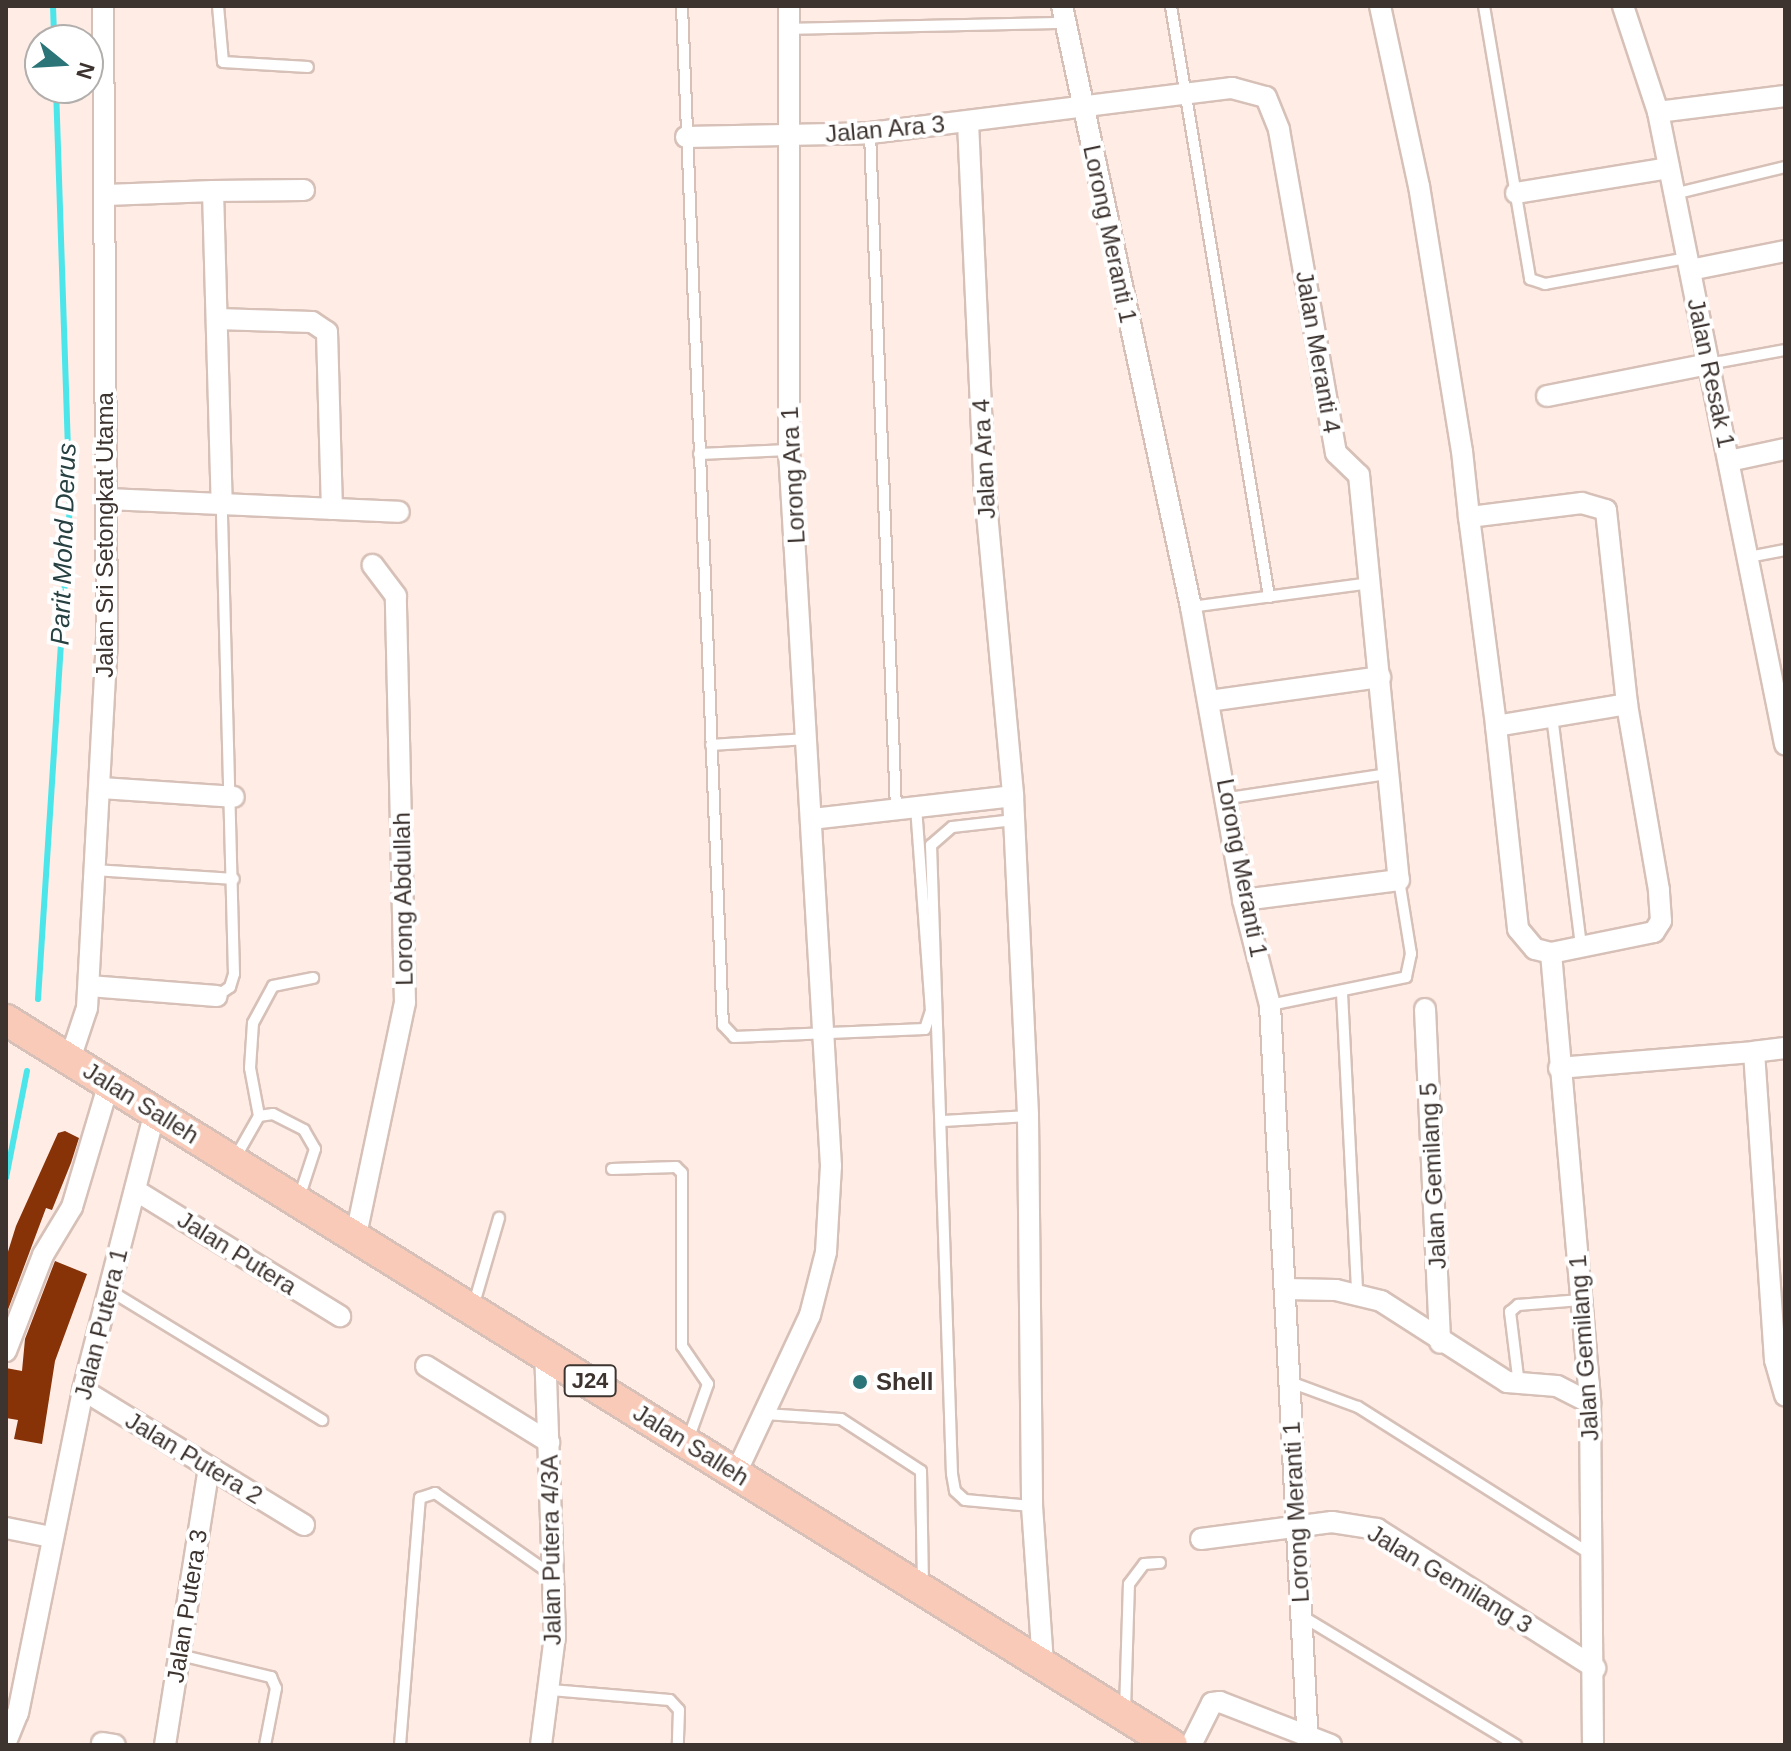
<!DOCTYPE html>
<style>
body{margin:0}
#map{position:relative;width:1791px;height:1751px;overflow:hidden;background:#ffece5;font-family:Arial,sans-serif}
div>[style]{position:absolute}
.stream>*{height:6px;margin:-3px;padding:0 3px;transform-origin:3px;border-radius:3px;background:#4ce5ea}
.building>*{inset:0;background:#873207}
.roads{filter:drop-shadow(2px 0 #d6c0b7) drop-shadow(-2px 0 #d6c0b7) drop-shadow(0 2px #d6c0b7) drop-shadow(0 -2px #d6c0b7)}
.service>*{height:10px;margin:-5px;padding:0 5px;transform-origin:5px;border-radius:5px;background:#fff}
.minor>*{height:20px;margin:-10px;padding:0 10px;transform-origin:10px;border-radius:10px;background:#fff}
.primary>*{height:30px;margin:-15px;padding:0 15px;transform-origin:15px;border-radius:15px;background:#f9cab8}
.dots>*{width:22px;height:22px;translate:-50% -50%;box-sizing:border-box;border:4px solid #fff;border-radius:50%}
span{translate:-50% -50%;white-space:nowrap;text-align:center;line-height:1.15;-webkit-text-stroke:8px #fff;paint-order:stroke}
.shield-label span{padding:2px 6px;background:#fff;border:2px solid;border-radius:6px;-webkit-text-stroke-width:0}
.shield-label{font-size:22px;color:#3d3430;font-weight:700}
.street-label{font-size:24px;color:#3d3430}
.poi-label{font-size:24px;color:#3d3430;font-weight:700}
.left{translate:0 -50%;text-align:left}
.water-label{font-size:26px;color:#274041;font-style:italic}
.frame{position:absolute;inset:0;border:8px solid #3d3430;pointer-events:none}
.north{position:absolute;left:24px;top:24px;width:80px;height:80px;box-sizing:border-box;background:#fff;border:2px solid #b1aeac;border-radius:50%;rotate:108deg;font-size:22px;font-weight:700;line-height:32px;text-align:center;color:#3d3430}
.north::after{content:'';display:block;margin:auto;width:28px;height:36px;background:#2b7578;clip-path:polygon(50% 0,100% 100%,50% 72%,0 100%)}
</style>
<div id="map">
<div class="stream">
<div style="left:53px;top:6px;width:34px;rotate:88deg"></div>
<div style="left:38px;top:999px;width:490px;rotate:-86.3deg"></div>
<div style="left:70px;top:510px;width:422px;rotate:-91.9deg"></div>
<div style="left:6px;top:1178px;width:109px;rotate:-78.9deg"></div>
</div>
<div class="building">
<div style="clip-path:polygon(65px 1131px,79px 1138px,71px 1163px,52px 1210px,46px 1208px,6px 1315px,6px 1258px,16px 1226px,58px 1133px)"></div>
<div style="clip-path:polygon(55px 1261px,87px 1274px,55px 1361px,42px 1444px,14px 1439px,18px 1420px,6px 1418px,6px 1368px,22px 1371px,25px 1339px)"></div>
</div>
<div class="roads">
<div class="service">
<div style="left:218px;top:6px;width:56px;rotate:84.9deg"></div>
<div style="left:223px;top:62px;width:85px;rotate:3.4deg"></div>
<div style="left:682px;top:6px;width:1020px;rotate:87.7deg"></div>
<div style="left:723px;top:1025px;width:16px;rotate:47deg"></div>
<div style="left:734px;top:1037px;width:191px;rotate:-2.4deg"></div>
<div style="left:925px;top:1029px;width:19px;rotate:-72deg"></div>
<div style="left:931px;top:1011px;width:205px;rotate:-94.2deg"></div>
<div style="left:1171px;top:6px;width:599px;rotate:80.58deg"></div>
<div style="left:1484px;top:6px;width:277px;rotate:80.4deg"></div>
<div style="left:1530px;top:279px;width:16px;rotate:18deg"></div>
<div style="left:1545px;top:284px;width:144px;rotate:-10.4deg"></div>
<div style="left:789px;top:29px;width:274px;rotate:-1.3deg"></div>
<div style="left:870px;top:133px;width:676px;rotate:87.8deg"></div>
<div style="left:1674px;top:194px;width:114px;rotate:-13.7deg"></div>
<div style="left:1709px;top:364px;width:77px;rotate:-10.4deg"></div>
<div style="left:699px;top:454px;width:90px;rotate:-2.5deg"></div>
<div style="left:1749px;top:557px;width:37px;rotate:-11deg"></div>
<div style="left:1191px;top:607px;width:182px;rotate:-7.6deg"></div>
<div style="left:1552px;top:716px;width:232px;rotate:82.8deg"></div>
<div style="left:711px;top:745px;width:96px;rotate:-3.6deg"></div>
<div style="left:1229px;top:798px;width:161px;rotate:-8.6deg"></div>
<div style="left:1014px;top:820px;width:62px;rotate:173.6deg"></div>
<div style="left:952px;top:827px;width:28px;rotate:139deg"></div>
<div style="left:931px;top:845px;width:629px;rotate:88.09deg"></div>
<div style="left:952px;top:1474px;width:17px;rotate:80deg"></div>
<div style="left:955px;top:1491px;width:13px;rotate:42deg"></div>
<div style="left:965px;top:1500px;width:67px;rotate:5.1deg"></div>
<div style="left:95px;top:870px;width:139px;rotate:3.7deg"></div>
<div style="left:1342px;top:993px;width:300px;rotate:87.1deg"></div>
<div style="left:217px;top:996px;width:16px;rotate:-35deg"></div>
<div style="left:230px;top:987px;width:14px;rotate:-73deg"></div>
<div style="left:234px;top:974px;width:470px;rotate:-91.5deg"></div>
<div style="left:1270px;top:1005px;width:139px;rotate:-11.6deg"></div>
<div style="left:1406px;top:977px;width:24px;rotate:-78deg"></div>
<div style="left:1411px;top:954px;width:75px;rotate:-99.2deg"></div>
<div style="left:259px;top:1116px;width:49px;rotate:-100.6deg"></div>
<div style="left:250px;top:1068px;width:45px;rotate:-86.2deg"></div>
<div style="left:253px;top:1023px;width:42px;rotate:-61.6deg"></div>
<div style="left:273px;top:986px;width:41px;rotate:-11.3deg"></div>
<div style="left:944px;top:1121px;width:84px;rotate:-3.4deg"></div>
<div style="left:234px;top:1160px;width:51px;rotate:-60.4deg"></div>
<div style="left:259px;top:1116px;width:14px;rotate:-8deg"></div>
<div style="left:273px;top:1114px;width:35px;rotate:27deg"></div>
<div style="left:304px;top:1130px;width:22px;rotate:60deg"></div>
<div style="left:315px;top:1149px;width:52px;rotate:108.1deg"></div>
<div style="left:612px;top:1169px;width:64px;rotate:-1.8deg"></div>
<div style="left:676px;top:1167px;width:8px;rotate:45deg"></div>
<div style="left:682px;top:1173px;width:173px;rotate:90deg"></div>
<div style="left:682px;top:1346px;width:46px;rotate:55.6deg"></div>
<div style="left:708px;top:1384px;width:59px;rotate:109.7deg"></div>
<div style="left:109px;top:1290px;width:250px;rotate:31.4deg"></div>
<div style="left:473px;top:1307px;width:93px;rotate:-73.7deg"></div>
<div style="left:1290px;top:1382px;width:72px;rotate:20.2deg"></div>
<div style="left:1358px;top:1407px;width:277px;rotate:32.3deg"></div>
<div style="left:1519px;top:1385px;width:74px;rotate:-97deg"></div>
<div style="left:1510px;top:1312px;width:11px;rotate:-41deg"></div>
<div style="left:1518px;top:1305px;width:63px;rotate:-4.5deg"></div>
<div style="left:765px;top:1414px;width:76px;rotate:3.8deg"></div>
<div style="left:841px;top:1419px;width:95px;rotate:33deg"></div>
<div style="left:921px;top:1471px;width:113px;rotate:89deg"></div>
<div style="left:1302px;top:1616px;width:250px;rotate:31.1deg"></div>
<div style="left:180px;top:1655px;width:94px;rotate:13.6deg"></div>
<div style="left:271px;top:1677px;width:12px;rotate:66deg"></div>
<div style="left:276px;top:1688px;width:58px;rotate:100.9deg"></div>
<div style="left:551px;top:1690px;width:119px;rotate:4.8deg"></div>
<div style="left:670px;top:1700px;width:13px;rotate:48deg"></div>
<div style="left:679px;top:1710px;width:35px;rotate:92deg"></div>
<div style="left:1125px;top:1710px;width:126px;rotate:-88.2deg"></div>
<div style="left:1129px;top:1584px;width:25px;rotate:-53deg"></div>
<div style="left:1144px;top:1564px;width:16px;rotate:-4deg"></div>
<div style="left:400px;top:1745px;width:248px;rotate:-85.4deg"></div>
<div style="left:420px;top:1498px;width:16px;rotate:-18deg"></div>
<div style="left:435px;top:1493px;width:143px;rotate:35deg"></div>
</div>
<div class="minor">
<div style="left:1062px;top:6px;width:615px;rotate:77.89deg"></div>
<div style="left:1191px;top:607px;width:298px;rotate:79.9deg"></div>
<div style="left:1243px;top:900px;width:108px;rotate:75.6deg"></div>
<div style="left:1270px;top:1005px;width:741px;rotate:87.06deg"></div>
<div style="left:1380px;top:6px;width:184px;rotate:77.8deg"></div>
<div style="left:1419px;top:186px;width:268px;rotate:80.8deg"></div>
<div style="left:1462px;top:451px;width:66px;rotate:83.9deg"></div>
<div style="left:1469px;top:517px;width:211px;rotate:82.6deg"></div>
<div style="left:1496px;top:726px;width:204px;rotate:83.8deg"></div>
<div style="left:1518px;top:929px;width:26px;rotate:50deg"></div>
<div style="left:1535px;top:949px;width:16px;rotate:14deg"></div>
<div style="left:1551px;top:953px;width:105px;rotate:-11.5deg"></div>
<div style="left:1654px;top:932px;width:13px;rotate:-58deg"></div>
<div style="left:1661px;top:921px;width:31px;rotate:-94deg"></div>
<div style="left:1659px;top:890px;width:189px;rotate:-99.8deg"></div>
<div style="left:1627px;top:704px;width:195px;rotate:-96.2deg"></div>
<div style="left:1606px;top:510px;width:25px;rotate:-164deg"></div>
<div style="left:1582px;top:503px;width:114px;rotate:172.9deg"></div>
<div style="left:1623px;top:6px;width:112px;rotate:71.7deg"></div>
<div style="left:1658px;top:112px;width:645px;rotate:78.64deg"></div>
<div style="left:1658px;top:112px;width:128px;rotate:-7.2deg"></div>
<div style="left:968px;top:122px;width:359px;rotate:87.4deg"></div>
<div style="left:984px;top:481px;width:316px;rotate:84.7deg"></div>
<div style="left:1013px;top:796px;width:320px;rotate:87.3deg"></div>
<div style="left:1028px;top:1116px;width:390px;rotate:89.4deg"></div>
<div style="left:1032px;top:1506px;width:159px;rotate:86deg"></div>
<div style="left:686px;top:137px;width:184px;rotate:-1.2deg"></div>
<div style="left:870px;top:133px;width:365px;rotate:-7.1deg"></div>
<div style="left:1232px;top:88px;width:35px;rotate:15deg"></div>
<div style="left:1266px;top:97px;width:35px;rotate:68deg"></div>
<div style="left:1279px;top:130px;width:328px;rotate:80deg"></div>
<div style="left:1336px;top:453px;width:32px;rotate:44deg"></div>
<div style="left:1359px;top:475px;width:407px;rotate:84.4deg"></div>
<div style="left:1399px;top:880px;width:157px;rotate:172.7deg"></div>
<div style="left:213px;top:191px;width:91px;rotate:-0.6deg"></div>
<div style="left:1516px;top:193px;width:155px;rotate:-9.3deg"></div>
<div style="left:106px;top:195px;width:107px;rotate:-2.1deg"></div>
<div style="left:213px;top:191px;width:313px;rotate:88.4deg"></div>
<div style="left:1690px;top:270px;width:97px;rotate:-11.3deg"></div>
<div style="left:217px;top:319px;width:95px;rotate:1.8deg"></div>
<div style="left:312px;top:322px;width:18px;rotate:34deg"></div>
<div style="left:327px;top:332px;width:177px;rotate:88.4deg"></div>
<div style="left:1547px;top:396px;width:165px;rotate:-11.2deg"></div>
<div style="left:1729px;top:461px;width:57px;rotate:-12.1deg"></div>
<div style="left:106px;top:499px;width:293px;rotate:2.5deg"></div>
<div style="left:1209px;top:701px;width:173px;rotate:-8deg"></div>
<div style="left:1496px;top:726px;width:133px;rotate:-9.5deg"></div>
<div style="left:100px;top:788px;width:134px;rotate:3.8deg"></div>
<div style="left:812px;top:819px;width:202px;rotate:-6.5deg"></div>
<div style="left:1551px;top:953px;width:452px;rotate:85deg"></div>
<div style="left:1590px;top:1403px;width:342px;rotate:89.5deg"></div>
<div style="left:89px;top:986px;width:128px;rotate:4.5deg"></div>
<div style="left:1425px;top:1009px;width:334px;rotate:87.4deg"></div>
<div style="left:1785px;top:1048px;width:31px;rotate:173deg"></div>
<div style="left:1754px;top:1052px;width:309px;rotate:86.1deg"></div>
<div style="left:1775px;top:1360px;width:37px;rotate:74deg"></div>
<div style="left:70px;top:1059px;width:54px;rotate:-71.6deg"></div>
<div style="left:87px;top:1008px;width:370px;rotate:-86.9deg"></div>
<div style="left:107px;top:639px;width:633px;rotate:-90.36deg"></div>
<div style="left:1559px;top:1068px;width:196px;rotate:-4.7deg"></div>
<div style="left:135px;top:1190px;width:241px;rotate:31.6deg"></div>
<div style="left:356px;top:1235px;width:237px;rotate:-78.1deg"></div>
<div style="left:405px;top:1003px;width:407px;rotate:-91.3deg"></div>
<div style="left:396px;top:596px;width:39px;rotate:-127deg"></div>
<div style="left:1285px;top:1289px;width:51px;rotate:1.1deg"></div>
<div style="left:1336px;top:1290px;width:46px;rotate:13.7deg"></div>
<div style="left:1381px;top:1301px;width:150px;rotate:32.7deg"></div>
<div style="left:1507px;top:1382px;width:50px;rotate:4.6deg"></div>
<div style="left:1557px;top:1386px;width:37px;rotate:27deg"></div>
<div style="left:6px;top:1351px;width:103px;rotate:-68.9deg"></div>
<div style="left:43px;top:1255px;width:56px;rotate:-58.9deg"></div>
<div style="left:72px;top:1207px;width:129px;rotate:-73.4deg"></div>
<div style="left:426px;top:1366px;width:145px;rotate:31.7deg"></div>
<div style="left:83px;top:1390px;width:259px;rotate:31.4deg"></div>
<div style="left:736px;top:1473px;width:174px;rotate:-64.9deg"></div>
<div style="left:810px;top:1315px;width:65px;rotate:-75.7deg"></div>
<div style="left:826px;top:1252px;width:86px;rotate:-86.7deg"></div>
<div style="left:831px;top:1166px;width:717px;rotate:-93.36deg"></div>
<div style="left:789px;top:450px;width:444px;rotate:-90deg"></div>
<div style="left:6px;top:1528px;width:46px;rotate:11.3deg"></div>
<div style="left:1201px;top:1539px;width:132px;rotate:-7.4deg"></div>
<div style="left:1332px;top:1522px;width:46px;rotate:8.8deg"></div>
<div style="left:1377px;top:1529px;width:259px;rotate:32.5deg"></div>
<div style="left:6px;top:1742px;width:31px;rotate:-68deg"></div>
<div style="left:18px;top:1713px;width:329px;rotate:-78.6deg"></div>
<div style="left:83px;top:1390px;width:288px;rotate:-75.5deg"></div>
<div style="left:102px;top:1743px;width:13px;rotate:9deg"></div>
<div style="left:165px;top:1745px;width:281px;rotate:-81deg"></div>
<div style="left:541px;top:1745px;width:111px;rotate:-82.7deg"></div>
<div style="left:555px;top:1635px;width:281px;rotate:-92deg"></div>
<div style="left:1191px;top:1745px;width:47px;rotate:-63.4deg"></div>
<div style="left:1212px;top:1703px;width:8px;rotate:-7deg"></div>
<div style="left:1220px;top:1702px;width:119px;rotate:21.2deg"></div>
</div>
<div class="primary">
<div style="left:6px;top:1020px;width:1373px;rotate:31.87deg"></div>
</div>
</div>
<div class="dots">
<div style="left:860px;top:1382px;background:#2b7578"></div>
</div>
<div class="shield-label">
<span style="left:590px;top:1381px">J24</span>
</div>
<div class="street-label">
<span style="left:885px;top:129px;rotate:-5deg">Jalan Ara 3</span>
<span style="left:1110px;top:234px;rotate:78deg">Lorong Meranti 1</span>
<span style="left:1318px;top:352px;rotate:80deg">Jalan Meranti 4</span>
<span style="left:1711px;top:373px;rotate:78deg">Jalan Resak 1</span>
<span style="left:984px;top:459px;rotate:-93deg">Jalan Ara 4</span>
<span style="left:793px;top:475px;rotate:-93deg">Lorong Ara 1</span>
<span style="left:105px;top:535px;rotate:-90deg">Jalan Sri Setongkat Utama</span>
<span style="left:1242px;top:868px;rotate:79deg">Lorong Meranti 1</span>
<span style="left:403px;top:899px;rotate:-91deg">Lorong Abdullah</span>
<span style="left:141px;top:1103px;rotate:32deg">Jalan Salleh</span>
<span style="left:1433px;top:1176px;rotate:-93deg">Jalan Gemilang 5</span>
<span style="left:237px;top:1253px;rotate:32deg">Jalan Putera</span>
<span style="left:101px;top:1324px;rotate:-76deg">Jalan Putera 1</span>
<span style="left:1584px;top:1348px;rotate:-94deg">Jalan Gemilang 1</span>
<span style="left:691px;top:1445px;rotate:32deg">Jalan Salleh</span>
<span style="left:194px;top:1458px;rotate:31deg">Jalan Putera 2</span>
<span style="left:1296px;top:1512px;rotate:-93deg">Lorong Meranti 1</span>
<span style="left:551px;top:1550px;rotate:-91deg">Jalan Putera 4/3A</span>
<span style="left:1450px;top:1579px;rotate:31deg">Jalan Gemilang 3</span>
<span style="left:187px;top:1606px;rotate:-81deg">Jalan Putera 3</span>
</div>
<div class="poi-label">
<span class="left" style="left:876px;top:1382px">Shell</span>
</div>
<div class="water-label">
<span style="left:64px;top:544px;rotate:-88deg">Parit Mohd Derus</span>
</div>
<div class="frame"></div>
<div class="north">N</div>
</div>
